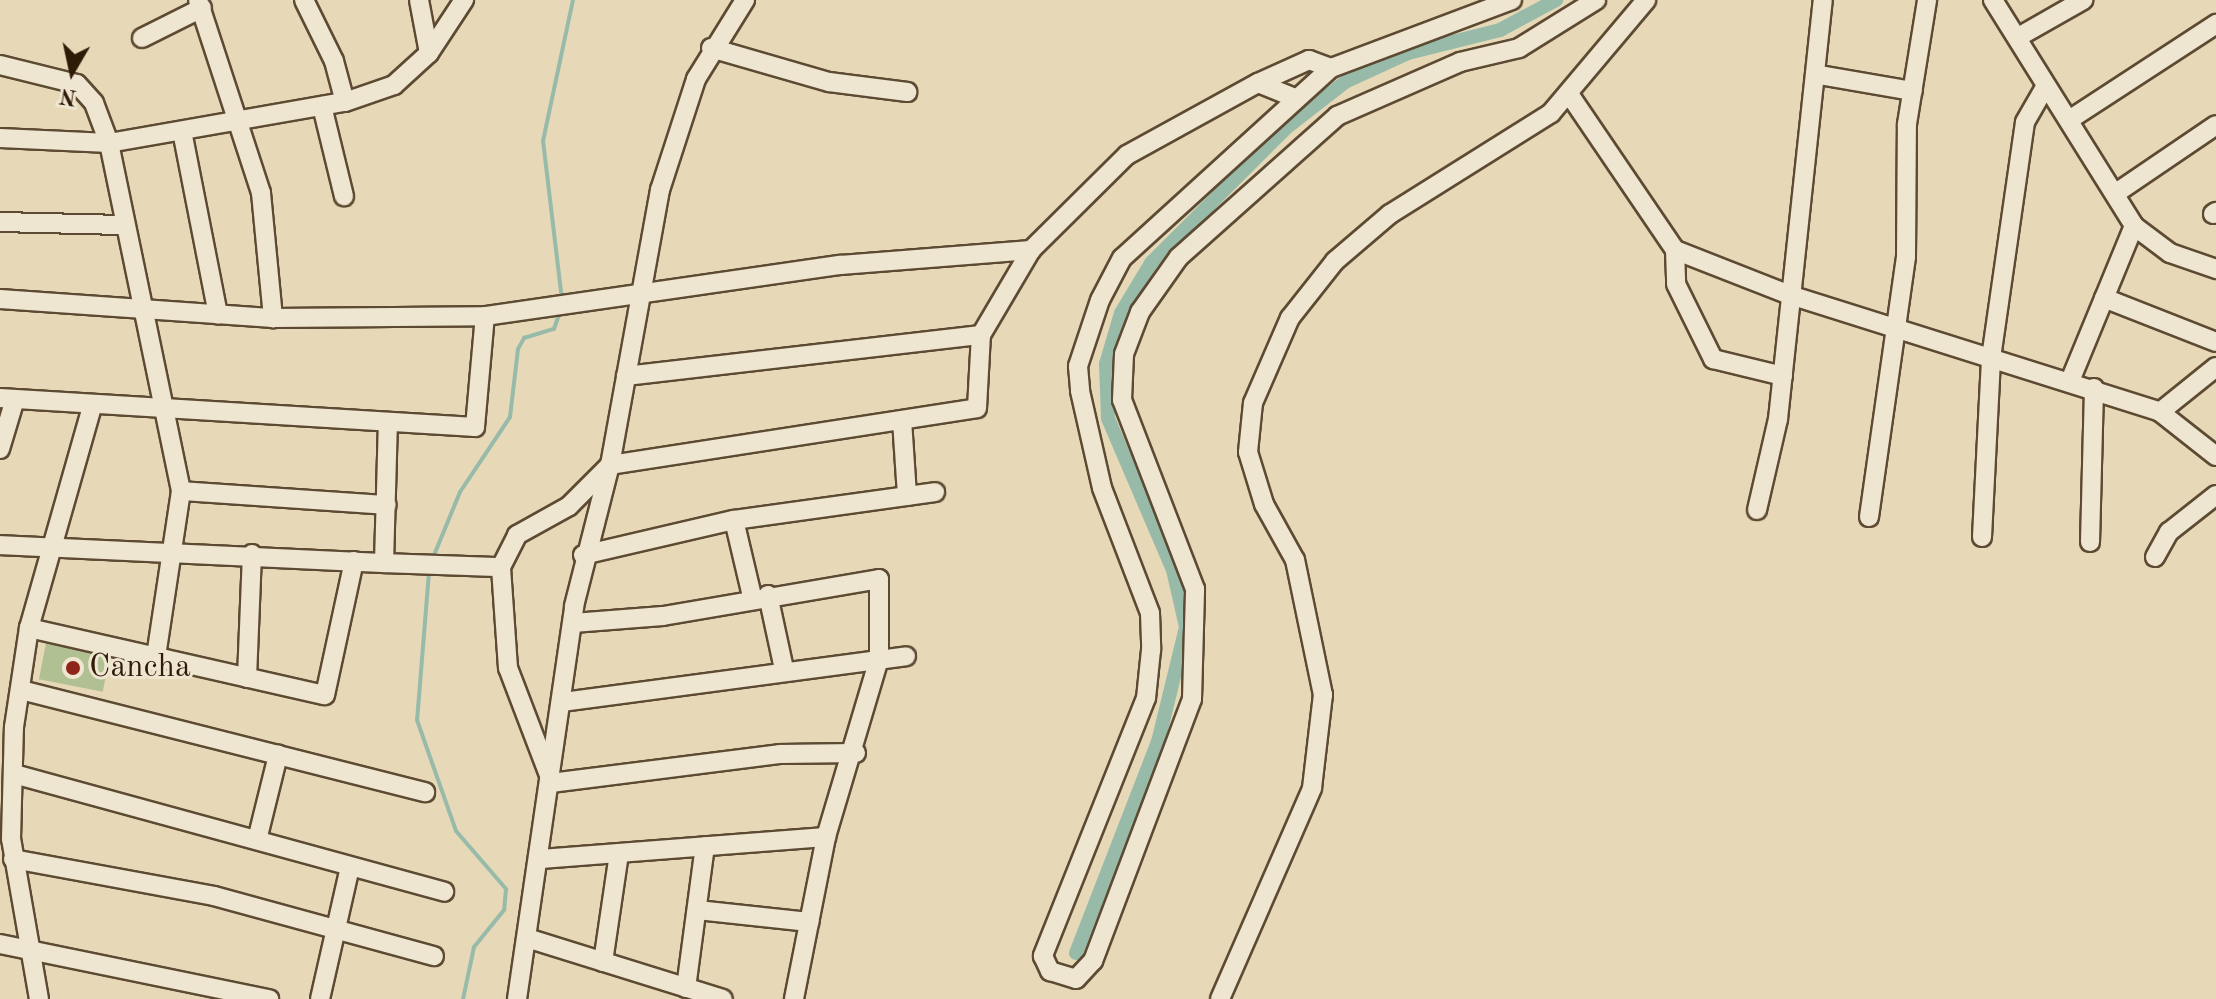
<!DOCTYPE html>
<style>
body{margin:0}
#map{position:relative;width:2216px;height:999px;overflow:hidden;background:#e7d8b8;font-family:"Old Standard TT",serif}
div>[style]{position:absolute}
.green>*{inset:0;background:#b1c093;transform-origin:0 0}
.stream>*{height:4px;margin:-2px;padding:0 2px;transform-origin:2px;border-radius:2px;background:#98bba9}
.canal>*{height:14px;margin:-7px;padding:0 7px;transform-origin:7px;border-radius:7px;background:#98bba9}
.roads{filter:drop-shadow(2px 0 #5d4a32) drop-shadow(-2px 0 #5d4a32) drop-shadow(0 2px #5d4a32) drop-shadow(0 -2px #5d4a32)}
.minor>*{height:18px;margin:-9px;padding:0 9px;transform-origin:9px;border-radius:9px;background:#efe6d1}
.dots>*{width:22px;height:22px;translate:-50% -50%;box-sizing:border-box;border:4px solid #efe6d1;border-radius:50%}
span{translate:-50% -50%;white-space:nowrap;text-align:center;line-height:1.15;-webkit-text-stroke:6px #efe6d1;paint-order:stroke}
.poi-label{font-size:32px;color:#2f1b06}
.left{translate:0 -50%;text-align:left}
.north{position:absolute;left:32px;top:32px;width:80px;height:80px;-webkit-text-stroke:6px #efe6d1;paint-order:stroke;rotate:189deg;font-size:22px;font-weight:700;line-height:32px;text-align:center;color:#2f1b06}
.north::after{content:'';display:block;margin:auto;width:28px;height:36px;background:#2f1b06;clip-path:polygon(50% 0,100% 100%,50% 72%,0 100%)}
</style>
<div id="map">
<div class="green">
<div style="left:46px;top:643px;width:65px;height:37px;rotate:11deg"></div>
</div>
<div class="stream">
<div style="left:562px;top:300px;width:160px;rotate:-96.8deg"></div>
<div style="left:543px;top:141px;width:144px;rotate:-78deg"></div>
<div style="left:432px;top:560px;width:74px;rotate:-67.6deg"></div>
<div style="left:460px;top:492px;width:90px;rotate:-56.3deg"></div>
<div style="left:510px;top:417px;width:68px;rotate:-83.3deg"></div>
<div style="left:518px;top:349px;width:13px;rotate:-61deg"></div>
<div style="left:524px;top:338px;width:31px;rotate:-17deg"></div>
<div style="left:554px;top:329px;width:18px;rotate:-71deg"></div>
<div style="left:429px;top:572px;width:148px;rotate:94.6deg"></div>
<div style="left:417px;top:720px;width:118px;rotate:70.6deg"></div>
<div style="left:456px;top:831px;width:77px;rotate:49.2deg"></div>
<div style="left:506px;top:889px;width:21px;rotate:95deg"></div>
<div style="left:504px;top:910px;width:48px;rotate:129deg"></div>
<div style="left:474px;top:947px;width:53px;rotate:101.9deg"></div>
</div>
<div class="canal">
<div style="left:1076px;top:953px;width:226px;rotate:-68.8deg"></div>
<div style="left:1158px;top:742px;width:118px;rotate:-76.3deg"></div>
<div style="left:1186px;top:627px;width:58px;rotate:-102.8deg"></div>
<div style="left:1173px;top:570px;width:165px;rotate:-113.2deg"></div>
<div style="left:1108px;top:418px;width:54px;rotate:-92.1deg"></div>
<div style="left:1106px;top:364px;width:53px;rotate:-73.6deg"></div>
<div style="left:1121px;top:313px;width:58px;rotate:-59deg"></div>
<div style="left:1151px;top:263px;width:191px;rotate:-45deg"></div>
<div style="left:1286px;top:128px;width:75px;rotate:-37.9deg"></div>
<div style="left:1345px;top:82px;width:69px;rotate:-24.7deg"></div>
<div style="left:1408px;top:53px;width:95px;rotate:-14deg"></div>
<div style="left:1500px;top:30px;width:64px;rotate:-28.2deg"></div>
</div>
<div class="roads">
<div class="minor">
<div style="left:198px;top:0;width:203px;rotate:71.9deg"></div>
<div style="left:261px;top:193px;width:126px;rotate:84.5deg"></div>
<div style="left:304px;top:0;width:68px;rotate:63.8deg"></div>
<div style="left:334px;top:61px;width:42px;rotate:75deg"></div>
<div style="left:345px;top:102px;width:52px;rotate:-19.1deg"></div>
<div style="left:394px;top:85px;width:47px;rotate:-42.4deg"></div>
<div style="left:429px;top:53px;width:64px;rotate:-56.6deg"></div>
<div style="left:419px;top:0;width:54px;rotate:79.3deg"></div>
<div style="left:1512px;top:0;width:193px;rotate:159.4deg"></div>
<div style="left:1331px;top:68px;width:282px;rotate:137.7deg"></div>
<div style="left:1122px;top:258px;width:47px;rotate:117.6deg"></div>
<div style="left:1100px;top:300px;width:70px;rotate:108.4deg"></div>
<div style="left:1078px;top:366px;width:25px;rotate:85deg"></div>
<div style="left:1080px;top:391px;width:99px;rotate:77.2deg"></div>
<div style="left:1102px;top:488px;width:134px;rotate:69deg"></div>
<div style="left:1150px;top:613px;width:37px;rotate:88deg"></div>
<div style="left:1151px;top:650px;width:48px;rotate:95.9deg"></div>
<div style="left:1146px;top:698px;width:278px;rotate:111.8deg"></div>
<div style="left:1043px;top:956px;width:17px;rotate:65deg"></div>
<div style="left:1050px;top:971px;width:27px;rotate:17deg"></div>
<div style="left:1076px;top:979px;width:25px;rotate:-47deg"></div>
<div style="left:1093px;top:961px;width:280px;rotate:-69.3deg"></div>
<div style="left:1192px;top:699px;width:110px;rotate:-88.4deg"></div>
<div style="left:1195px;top:589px;width:203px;rotate:-111.1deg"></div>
<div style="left:1122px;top:400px;width:46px;rotate:-87.5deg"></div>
<div style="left:1124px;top:354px;width:45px;rotate:-69.1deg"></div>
<div style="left:1140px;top:312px;width:67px;rotate:-54.7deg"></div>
<div style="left:1179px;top:257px;width:212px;rotate:-41.7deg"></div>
<div style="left:1337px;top:116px;width:134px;rotate:-23.7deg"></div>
<div style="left:1460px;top:62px;width:61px;rotate:-13.3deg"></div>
<div style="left:1519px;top:48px;width:91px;rotate:-31.9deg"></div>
<div style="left:1993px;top:0;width:266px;rotate:58deg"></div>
<div style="left:2134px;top:226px;width:45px;rotate:36.9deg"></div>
<div style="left:2170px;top:253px;width:49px;rotate:19.2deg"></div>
<div style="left:2020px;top:36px;width:73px;rotate:-29.7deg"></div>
<div style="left:142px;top:38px;width:67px;rotate:-26.6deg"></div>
<div style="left:711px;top:48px;width:123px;rotate:16.1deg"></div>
<div style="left:829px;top:82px;width:79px;rotate:7.3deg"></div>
<div style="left:0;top:65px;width:79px;rotate:13.9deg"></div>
<div style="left:77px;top:84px;width:25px;rotate:48deg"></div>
<div style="left:94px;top:103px;width:43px;rotate:69.4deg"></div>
<div style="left:109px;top:143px;width:355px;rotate:78.3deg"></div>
<div style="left:181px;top:491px;width:167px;rotate:98.6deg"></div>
<div style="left:1819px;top:75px;width:95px;rotate:9.7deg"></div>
<div style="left:1258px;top:83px;width:56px;rotate:-24.3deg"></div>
<div style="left:1309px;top:60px;width:23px;rotate:20deg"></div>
<div style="left:1569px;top:94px;width:189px;rotate:55.8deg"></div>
<div style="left:1675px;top:250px;width:123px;rotate:21.4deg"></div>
<div style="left:1790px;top:295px;width:388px;rotate:17.5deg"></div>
<div style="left:2160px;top:412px;width:71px;rotate:38.2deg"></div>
<div style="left:322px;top:106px;width:93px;rotate:76.3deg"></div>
<div style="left:2069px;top:120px;width:176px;rotate:-33.1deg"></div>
<div style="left:182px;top:131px;width:187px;rotate:78.9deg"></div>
<div style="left:0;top:138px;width:109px;rotate:2.6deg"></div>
<div style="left:109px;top:143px;width:240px;rotate:-9.9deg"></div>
<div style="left:2119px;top:191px;width:117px;rotate:-34.2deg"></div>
<div style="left:2213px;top:214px;width:4px;rotate:-34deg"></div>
<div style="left:0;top:222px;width:125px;rotate:1.4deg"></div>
<div style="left:1675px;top:250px;width:34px;rotate:88deg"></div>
<div style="left:1676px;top:284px;width:84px;rotate:63.7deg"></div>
<div style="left:1713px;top:359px;width:72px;rotate:13.7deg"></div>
<div style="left:2104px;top:298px;width:120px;rotate:21.4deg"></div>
<div style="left:0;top:299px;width:274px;rotate:4deg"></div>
<div style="left:273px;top:318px;width:212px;rotate:-0.5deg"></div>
<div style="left:485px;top:316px;width:359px;rotate:-8.2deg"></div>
<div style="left:840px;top:265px;width:192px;rotate:-4.5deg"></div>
<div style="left:626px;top:376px;width:357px;rotate:-6.6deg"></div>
<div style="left:981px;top:335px;width:99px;rotate:-59.5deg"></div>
<div style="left:1031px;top:250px;width:135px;rotate:-44.7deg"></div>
<div style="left:1127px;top:155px;width:149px;rotate:-28.8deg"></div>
<div style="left:1258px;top:83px;width:38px;rotate:22deg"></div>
<div style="left:2070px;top:381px;width:168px;rotate:-67.6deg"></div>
<div style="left:0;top:398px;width:476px;rotate:3.5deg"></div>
<div style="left:475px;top:427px;width:111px;rotate:-84.9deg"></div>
<div style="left:2160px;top:412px;width:72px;rotate:-38.8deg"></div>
<div style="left:902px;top:420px;width:76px;rotate:86.2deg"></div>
<div style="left:0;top:449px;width:52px;rotate:-73.3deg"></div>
<div style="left:181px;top:491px;width:206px;rotate:3.9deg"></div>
<div style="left:1757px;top:510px;width:93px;rotate:-77deg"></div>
<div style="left:1778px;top:419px;width:421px;rotate:-83.9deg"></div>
<div style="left:1869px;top:517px;width:263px;rotate:-81.9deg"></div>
<div style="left:1906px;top:257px;width:133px;rotate:-89.6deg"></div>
<div style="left:1907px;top:124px;width:126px;rotate:-80.8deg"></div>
<div style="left:734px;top:520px;width:78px;rotate:76.7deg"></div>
<div style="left:1982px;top:537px;width:179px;rotate:-87.1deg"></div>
<div style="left:1991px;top:358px;width:238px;rotate:-81.8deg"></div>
<div style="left:2025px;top:122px;width:38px;rotate:-60deg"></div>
<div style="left:2090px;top:542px;width:154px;rotate:-88.5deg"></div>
<div style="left:0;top:545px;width:384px;rotate:2.7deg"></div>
<div style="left:384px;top:563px;width:139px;rotate:-88.4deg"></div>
<div style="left:583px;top:555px;width:155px;rotate:-13.1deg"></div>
<div style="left:734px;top:520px;width:203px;rotate:-7.9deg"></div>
<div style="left:2155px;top:557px;width:29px;rotate:-61deg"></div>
<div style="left:2169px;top:532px;width:60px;rotate:-38.2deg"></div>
<div style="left:384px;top:563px;width:117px;rotate:2deg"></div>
<div style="left:768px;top:595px;width:76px;rotate:77.8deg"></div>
<div style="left:573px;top:623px;width:90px;rotate:-4.4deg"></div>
<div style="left:663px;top:616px;width:219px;rotate:-9.7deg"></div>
<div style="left:879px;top:579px;width:80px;rotate:90deg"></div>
<div style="left:879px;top:659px;width:186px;rotate:106.6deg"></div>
<div style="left:826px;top:837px;width:165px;rotate:101.2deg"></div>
<div style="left:29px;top:628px;width:303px;rotate:12.8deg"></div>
<div style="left:325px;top:695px;width:137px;rotate:-77.8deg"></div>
<div style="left:247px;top:678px;width:124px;rotate:-87.7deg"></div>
<div style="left:21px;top:690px;width:417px;rotate:14.2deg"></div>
<div style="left:563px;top:702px;width:346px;rotate:-7.6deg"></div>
<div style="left:856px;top:753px;width:76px;rotate:179.2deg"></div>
<div style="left:780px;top:754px;width:230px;rotate:172.8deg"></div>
<div style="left:552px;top:783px;width:123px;rotate:-110.9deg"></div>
<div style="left:508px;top:668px;width:101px;rotate:-94deg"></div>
<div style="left:501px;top:567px;width:36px;rotate:-63deg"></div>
<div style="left:517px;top:535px;width:60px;rotate:-29.1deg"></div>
<div style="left:569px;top:506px;width:58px;rotate:-45deg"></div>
<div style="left:610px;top:465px;width:371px;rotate:-8.8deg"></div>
<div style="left:977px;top:408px;width:73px;rotate:-86.9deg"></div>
<div style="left:14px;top:774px;width:446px;rotate:15.3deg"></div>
<div style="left:257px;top:840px;width:88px;rotate:-76.1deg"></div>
<div style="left:13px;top:859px;width:204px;rotate:10.4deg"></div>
<div style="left:214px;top:896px;width:228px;rotate:15.3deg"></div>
<div style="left:540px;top:859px;width:287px;rotate:-4.4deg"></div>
<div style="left:697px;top:910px;width:113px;rotate:6.1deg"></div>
<div style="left:527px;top:938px;width:205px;rotate:17.3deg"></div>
<div style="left:0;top:944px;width:275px;rotate:11.6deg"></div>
<div style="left:603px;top:962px;width:110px;rotate:-81.6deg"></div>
<div style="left:686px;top:988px;width:143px;rotate:-82.4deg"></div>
<div style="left:39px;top:999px;width:162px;rotate:-99.9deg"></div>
<div style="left:11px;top:839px;width:112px;rotate:-88.5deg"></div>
<div style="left:14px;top:727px;width:100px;rotate:-81.4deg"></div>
<div style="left:29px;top:628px;width:230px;rotate:-74.1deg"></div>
<div style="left:320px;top:999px;width:131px;rotate:-77.2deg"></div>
<div style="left:517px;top:999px;width:397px;rotate:-81.7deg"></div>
<div style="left:574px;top:606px;width:146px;rotate:-75.7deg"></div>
<div style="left:610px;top:465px;width:280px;rotate:-79.7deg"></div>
<div style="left:660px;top:190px;width:117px;rotate:-72deg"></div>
<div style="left:696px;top:79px;width:93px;rotate:-58.2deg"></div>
<div style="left:1220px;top:999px;width:230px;rotate:-66.4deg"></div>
<div style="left:1312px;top:788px;width:94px;rotate:-83.3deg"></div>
<div style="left:1323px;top:695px;width:138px;rotate:-101.7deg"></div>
<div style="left:1295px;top:560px;width:64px;rotate:-119deg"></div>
<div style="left:1264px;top:504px;width:54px;rotate:-107.1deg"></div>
<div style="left:1248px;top:452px;width:49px;rotate:-84.2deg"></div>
<div style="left:1253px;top:403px;width:93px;rotate:-66.5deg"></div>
<div style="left:1290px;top:318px;width:73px;rotate:-51.7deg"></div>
<div style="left:1335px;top:261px;width:72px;rotate:-40.5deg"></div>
<div style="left:1390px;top:214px;width:190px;rotate:-32.1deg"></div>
<div style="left:1551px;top:113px;width:148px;rotate:-49.9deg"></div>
</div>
</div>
<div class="dots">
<div style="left:73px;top:668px;background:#8f2418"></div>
</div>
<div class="poi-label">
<span class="left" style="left:89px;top:668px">Cancha</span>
</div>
<div class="north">N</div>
</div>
